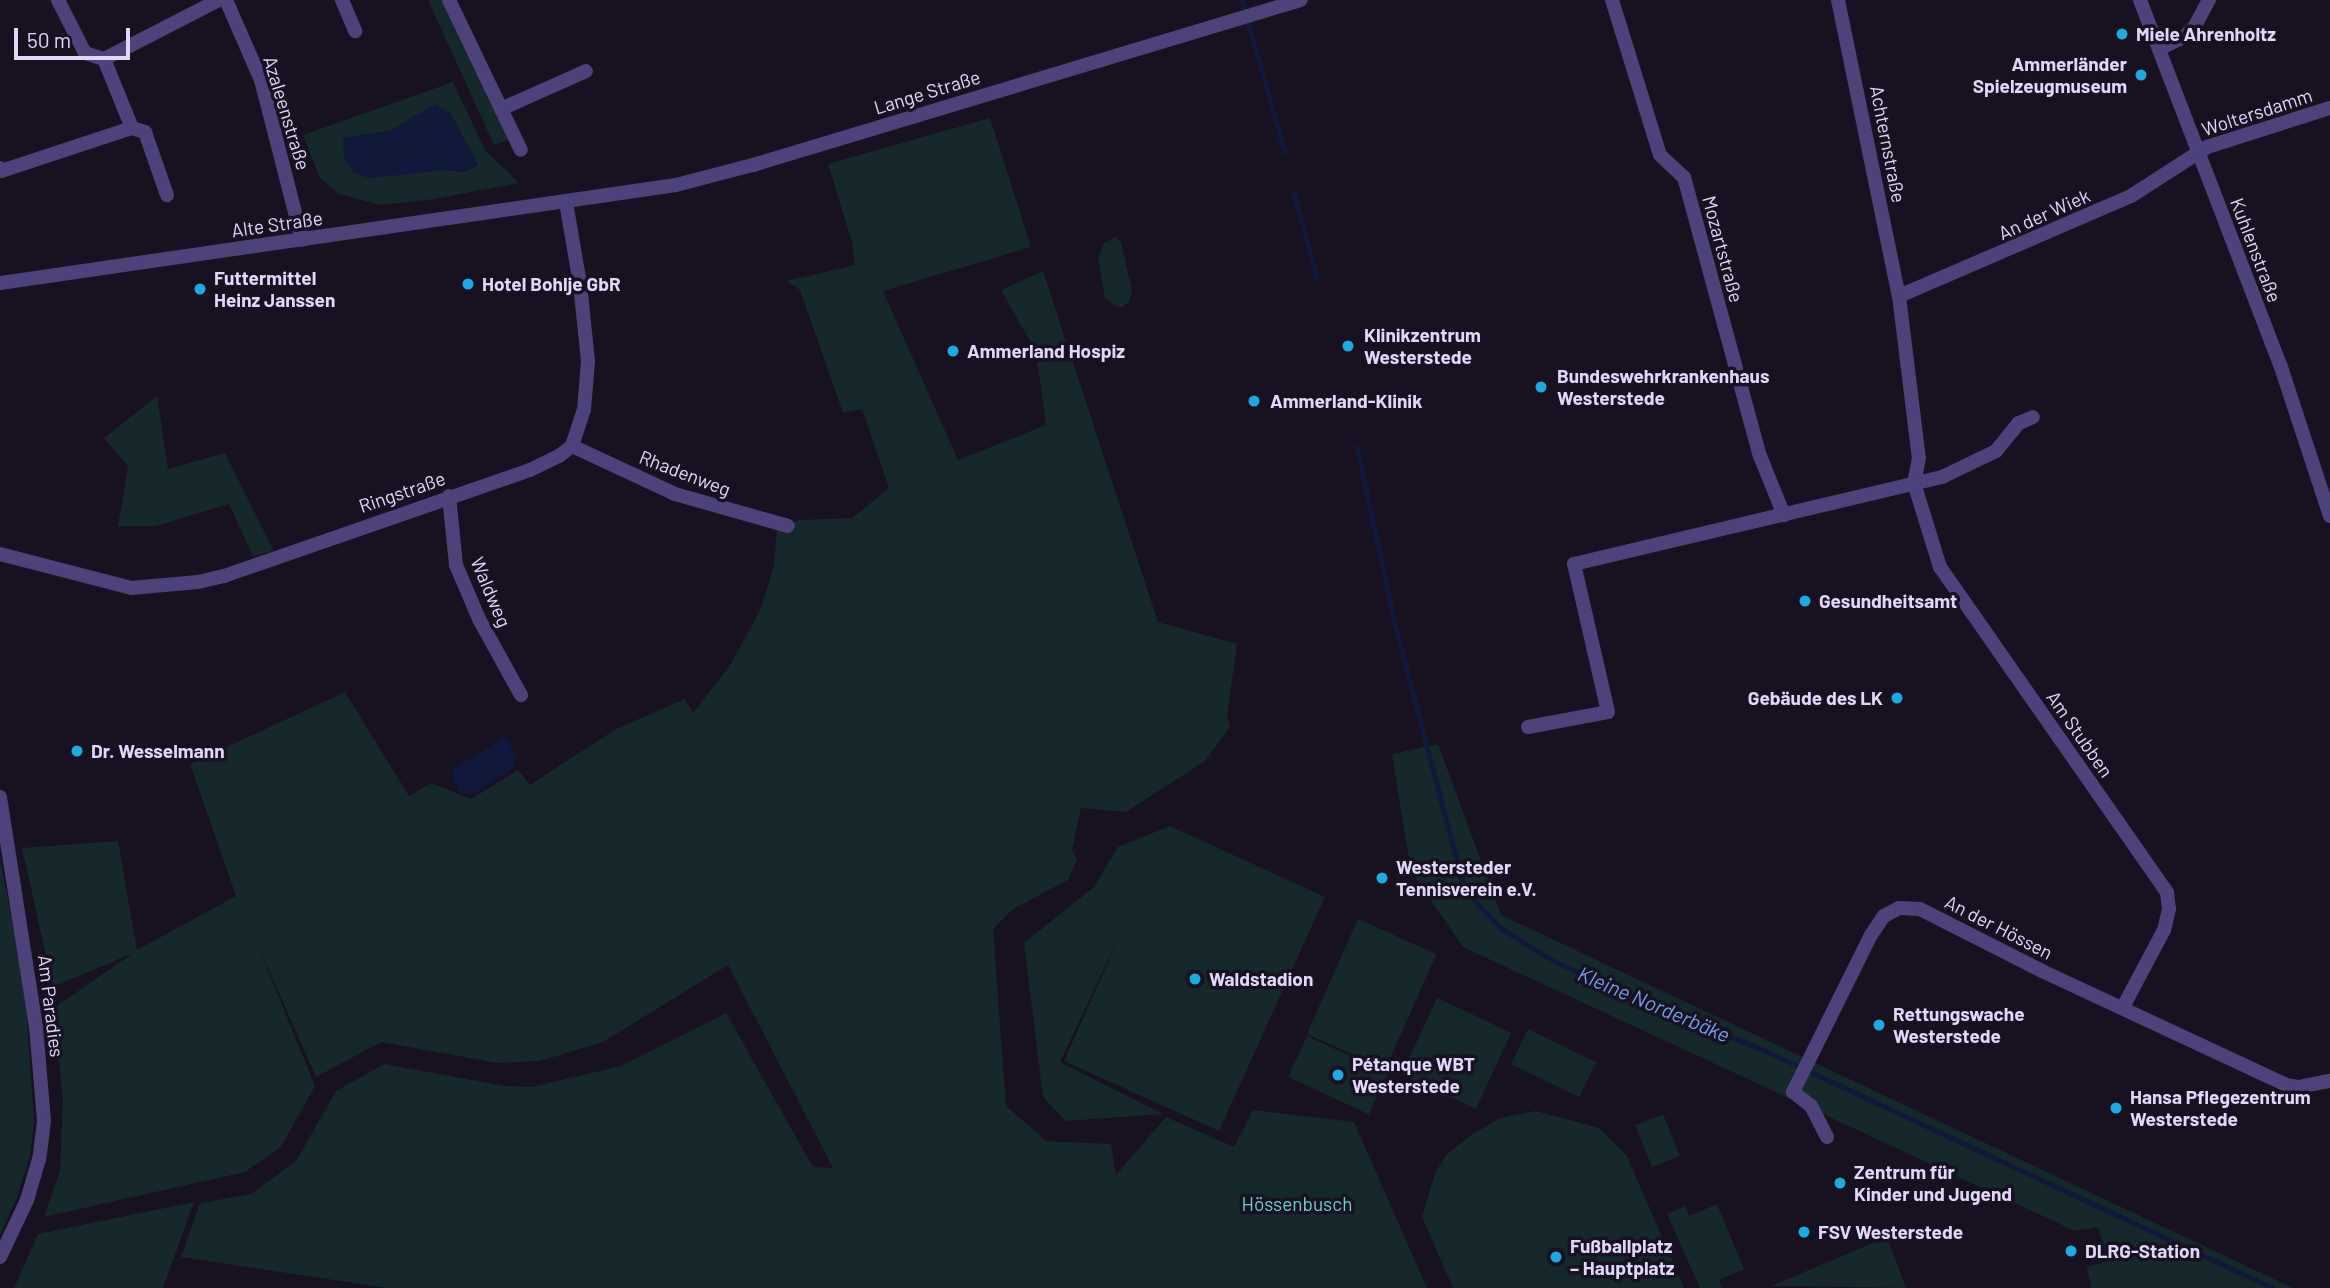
<!DOCTYPE html>
<meta charset="utf-8">
<style>
body{margin:0}
#map{position:relative;width:2330px;height:1288px;overflow:hidden;background:#171122;font-family:Barlow,sans-serif}
div>[style]{position:absolute}
.green>*{inset:0;background:#15282b;transform-origin:0 0}
.water>*{inset:0;background:#10183c}
.stream>*{height:4.5px;margin:-2.25px;padding:0 2.25px;transform-origin:2.25px;border-radius:2.25px;background:#10183c}
.minor>*{height:14px;margin:-7px;padding:0 7px;transform-origin:7px;border-radius:7px;background:#4e427b}
.tertiary>*{height:14px;margin:-7px;padding:0 7px;transform-origin:7px;border-radius:7px;background:#4e427b}
.dots>*{width:19px;height:19px;translate:-50% -50%;box-sizing:border-box;border:4px solid #171122;border-radius:50%}
span{translate:-50% -50%;white-space:nowrap;text-align:center;line-height:1.15;-webkit-text-stroke:7px #171122;paint-order:stroke}
.poi-label{font-size:19px;color:#e1d7fa;font-weight:700}
.left{translate:0 -50%;text-align:left}
.right{translate:-100% -50%;text-align:right}
.street-label{font-size:19px;color:#e1d7fa}
.park-label{font-size:19px;color:#6cd1c9}
.water-label{font-size:21px;color:#729eed;font-style:italic}
.scale{position:absolute;left:14px;top:28px;width:116px;height:32px;box-sizing:border-box;border:4px solid #e1d7fa;border-top:0;padding-left:9px;font-size:21px;line-height:24px;white-space:nowrap;color:#e1d7fa;-webkit-text-stroke:5px #171122;paint-order:stroke}
</style>
<div id="map">
<div class="green">
<div style="clip-path:polygon(428px 0,442px 0,511px 139px,494px 145px)"></div>
<div style="clip-path:polygon(evenodd,453px 82px,485px 150px,519px 183px,434px 199px,381px 205px,339px 194px,320px 178px,303px 135px,453px 82px,450px 113px,478px 165px,465px 172px,444px 170px,369px 178px,343px 138px,390px 131px,416px 115px,450px 113px)"></div>
<div style="clip-path:polygon(990px 118px,1031px 247px,883px 291px,958px 460px,1046px 425px,1036px 352px,1001px 290px,1043px 271px,1158px 622px,1237px 644px,1227px 715px,1230px 727px,1205px 761px,1126px 812px,1081px 808px,1072px 850px,1077px 860px,1068px 880px,1013px 909px,993px 929px,1006px 1106px,1046px 1141px,1111px 1144px,1116px 1175px,1166px 1117px,1234px 1147px,1253px 1110px,1354px 1122px,1427px 1288px,387px 1288px,181px 1257px,200px 1203px,251px 1194px,296px 1161px,336px 1091px,384px 1064px,505px 1086px,531px 1087px,621px 1066px,726px 1013px,813px 1167px,833px 1168px,728px 965px,603px 1042px,540px 1061px,497px 1063px,381px 1042px,316px 1077px,259px 948px,315px 1086px,281px 1147px,245px 1172px,44px 1217px,60px 1171px,63px 1099px,54px 1008px,133px 953px,53px 987px,22px 848px,118px 841px,137px 950px,236px 896px,190px 764px,345px 692px,409px 796px,431px 783px,471px 799px,518px 770px,530px 785px,616px 729px,685px 699px,693px 713px,731px 664px,761px 608px,774px 565px,777px 530px,799px 520px,852px 518px,889px 488px,862px 409px,843px 413px,800px 290px,787px 281px,855px 265px,852px 242px,828px 164px)"></div>
<div style="clip-path:polygon(1115px 237px,1121px 242px,1132px 291px,1129px 302px,1122px 307px,1117px 307px,1105px 298px,1098px 258px,1104px 243px)"></div>
<div style="clip-path:polygon(157px 396px,168px 469px,225px 453px,274px 551px,253px 556px,229px 504px,156px 526px,118px 526px,128px 466px,104px 438px)"></div>
<div style="clip-path:polygon(1438px 744px,1501px 915px,2293px 1288px,2091px 1288px,2087px 1267px,2108px 1261px,2098px 1227px,2075px 1231px,1463px 947px,1411px 871px,1392px 754px)"></div>
<div style="clip-path:polygon(1170px 826px,1325px 897px,1219px 1131px,1064px 1061px,1121px 933px,1060px 1062px,1163px 1114px,1066px 1121px,1043px 1097px,1024px 943px,1094px 887px,1118px 847px)"></div>
<div style="clip-path:polygon(0 859px,25px 987px,34px 1122px,30px 1157px,16px 1200px,0 1236px)"></div>
<div style="left:1358px;top:919px;width:86px;height:126px;rotate:24deg"></div>
<div style="left:1437px;top:998px;width:82px;height:84px;rotate:25deg"></div>
<div style="left:1528px;top:1029px;width:76px;height:39px;rotate:26deg"></div>
<div style="left:1307px;top:1036px;width:89px;height:45px;rotate:25deg"></div>
<div style="clip-path:polygon(1536px 1111px,1599px 1128px,1627px 1156px,1684px 1288px,1453px 1288px,1422px 1217px,1435px 1173px,1446px 1155px,1471px 1135px,1500px 1118px)"></div>
<div style="left:1663px;top:1114px;width:45px;height:30px;rotate:68deg"></div>
<div style="clip-path:polygon(194px 1202px,163px 1288px,14px 1288px,38px 1234px)"></div>
<div style="clip-path:polygon(1717px 1204px,1744px 1269px,1719px 1280px,1722px 1288px,1700px 1288px,1667px 1214px,1685px 1206px,1689px 1216px)"></div>
<div style="clip-path:polygon(1887px 1237px,1906px 1288px,1771px 1286px)"></div>
</div>
<div class="water">
<div style="clip-path:polygon(435px 104px,450px 113px,478px 165px,465px 172px,444px 170px,369px 178px,354px 173px,344px 157px,343px 138px,390px 131px)"></div>
<div style="clip-path:polygon(506px 737px,517px 759px,514px 767px,475px 793px,460px 793px,452px 776px,453px 769px)"></div>
</div>
<div class="stream">
<div style="left:1242px;top:0;width:158px;rotate:74.2deg"></div>
<div style="left:1294px;top:192px;width:88px;rotate:74.9deg"></div>
<div style="left:1357px;top:446px;width:182px;rotate:77.9deg"></div>
<div style="left:1395px;top:624px;width:275px;rotate:75.3deg"></div>
<div style="left:1465px;top:890px;width:54px;rotate:46.5deg"></div>
<div style="left:1502px;top:929px;width:63px;rotate:31.4deg"></div>
<div style="left:1556px;top:962px;width:104px;rotate:24.4deg"></div>
<div style="left:1651px;top:1005px;width:122px;rotate:21.7deg"></div>
<div style="left:1764px;top:1050px;width:562px;rotate:25.06deg"></div>
</div>
<div class="minor">
<div style="left:58px;top:0;width:59px;rotate:63deg"></div>
<div style="left:85px;top:53px;width:20px;rotate:18deg"></div>
<div style="left:226px;top:0;width:87px;rotate:66.4deg"></div>
<div style="left:261px;top:80px;width:165px;rotate:75.6deg"></div>
<div style="left:342px;top:0;width:34px;rotate:67deg"></div>
<div style="left:449px;top:0;width:166px;rotate:64.4deg"></div>
<div style="left:1612px;top:0;width:162px;rotate:72.8deg"></div>
<div style="left:1660px;top:155px;width:33px;rotate:43deg"></div>
<div style="left:1684px;top:177px;width:289px;rotate:74.8deg"></div>
<div style="left:1760px;top:456px;width:64px;rotate:67.9deg"></div>
<div style="left:1838px;top:0;width:302px;rotate:78.4deg"></div>
<div style="left:1899px;top:296px;width:163px;rotate:83deg"></div>
<div style="left:1919px;top:458px;width:25px;rotate:101deg"></div>
<div style="left:1914px;top:483px;width:88px;rotate:72.8deg"></div>
<div style="left:1940px;top:567px;width:397px;rotate:55.1deg"></div>
<div style="left:2167px;top:893px;width:16px;rotate:83deg"></div>
<div style="left:2169px;top:909px;width:22px;rotate:103deg"></div>
<div style="left:2164px;top:930px;width:87px;rotate:118deg"></div>
<div style="left:2159px;top:49px;width:28px;rotate:-26deg"></div>
<div style="left:2184px;top:37px;width:16px;rotate:-45deg"></div>
<div style="left:2195px;top:26px;width:30px;rotate:-62deg"></div>
<div style="left:501px;top:109px;width:93px;rotate:-24.1deg"></div>
<div style="left:132px;top:128px;width:14px;rotate:17deg"></div>
<div style="left:145px;top:132px;width:67px;rotate:70.8deg"></div>
<div style="left:0;top:168px;width:3px;rotate:72deg"></div>
<div style="left:1px;top:171px;width:138px;rotate:-18.2deg"></div>
<div style="left:132px;top:128px;width:74px;rotate:-112.1deg"></div>
<div style="left:104px;top:59px;width:129px;rotate:-27.2deg"></div>
<div style="left:1899px;top:296px;width:253px;rotate:-23.3deg"></div>
<div style="left:2131px;top:196px;width:90px;rotate:-32.8deg"></div>
<div style="left:2207px;top:147px;width:129px;rotate:-17.6deg"></div>
<div style="left:572px;top:446px;width:114px;rotate:25deg"></div>
<div style="left:675px;top:494px;width:117px;rotate:15.8deg"></div>
<div style="left:449px;top:496px;width:69px;rotate:84.2deg"></div>
<div style="left:456px;top:565px;width:59px;rotate:66.9deg"></div>
<div style="left:479px;top:619px;width:87px;rotate:61.1deg"></div>
<div style="left:0;top:554px;width:135px;rotate:14.5deg"></div>
<div style="left:131px;top:588px;width:67px;rotate:-5.1deg"></div>
<div style="left:198px;top:582px;width:27px;rotate:-13deg"></div>
<div style="left:224px;top:576px;width:324px;rotate:-19.1deg"></div>
<div style="left:530px;top:470px;width:32px;rotate:-26deg"></div>
<div style="left:559px;top:456px;width:16px;rotate:-38deg"></div>
<div style="left:572px;top:446px;width:38px;rotate:-72deg"></div>
<div style="left:584px;top:410px;width:49px;rotate:-85.3deg"></div>
<div style="left:588px;top:361px;width:77px;rotate:-95.9deg"></div>
<div style="left:580px;top:284px;width:83px;rotate:-99.7deg"></div>
<div style="left:1528px;top:727px;width:81px;rotate:-10.6deg"></div>
<div style="left:1608px;top:712px;width:152px;rotate:-102.9deg"></div>
<div style="left:1574px;top:564px;width:378px;rotate:-13.3deg"></div>
<div style="left:1942px;top:477px;width:60px;rotate:-25.7deg"></div>
<div style="left:1996px;top:451px;width:36px;rotate:-51deg"></div>
<div style="left:2019px;top:423px;width:15px;rotate:-23deg"></div>
<div style="left:0;top:797px;width:233px;rotate:81.1deg"></div>
<div style="left:36px;top:1027px;width:94px;rotate:85.1deg"></div>
<div style="left:44px;top:1121px;width:38px;rotate:97deg"></div>
<div style="left:39px;top:1159px;width:43px;rotate:106.3deg"></div>
<div style="left:27px;top:1200px;width:63px;rotate:115.3deg"></div>
<div style="left:1827px;top:1137px;width:35px;rotate:-117deg"></div>
<div style="left:1811px;top:1106px;width:23px;rotate:-142deg"></div>
<div style="left:1793px;top:1092px;width:175px;rotate:-63.6deg"></div>
<div style="left:1871px;top:935px;width:23px;rotate:-56deg"></div>
<div style="left:1884px;top:916px;width:17px;rotate:-28deg"></div>
<div style="left:1899px;top:908px;width:21px;rotate:3deg"></div>
<div style="left:1920px;top:909px;width:137px;rotate:26.9deg"></div>
<div style="left:2042px;top:971px;width:269px;rotate:25deg"></div>
<div style="left:2286px;top:1085px;width:12px;rotate:9deg"></div>
<div style="left:2298px;top:1087px;width:33px;rotate:-11deg"></div>
</div>
<div class="tertiary">
<div style="left:2140px;top:0;width:390px;rotate:69deg"></div>
<div style="left:2280px;top:364px;width:160px;rotate:71.8deg"></div>
<div style="left:0;top:283px;width:683px;rotate:-8.25deg"></div>
<div style="left:676px;top:185px;width:80px;rotate:-14.6deg"></div>
<div style="left:753px;top:165px;width:572px;rotate:-16.76deg"></div>
</div>
<div class="dots">
<div style="left:2122px;top:34px;background:#1caae0"></div>
<div style="left:2141px;top:75px;background:#1caae0"></div>
<div style="left:468px;top:284px;background:#1caae0"></div>
<div style="left:200px;top:289px;background:#1caae0"></div>
<div style="left:1348px;top:346px;background:#1caae0"></div>
<div style="left:953px;top:351px;background:#1caae0"></div>
<div style="left:1541px;top:387px;background:#1caae0"></div>
<div style="left:1254px;top:401px;background:#1caae0"></div>
<div style="left:1805px;top:601px;background:#1caae0"></div>
<div style="left:1897px;top:698px;background:#1caae0"></div>
<div style="left:77px;top:751px;background:#1caae0"></div>
<div style="left:1382px;top:878px;background:#1caae0"></div>
<div style="left:1195px;top:979px;background:#1caae0"></div>
<div style="left:1879px;top:1025px;background:#1caae0"></div>
<div style="left:1338px;top:1075px;background:#1caae0"></div>
<div style="left:2116px;top:1108px;background:#1caae0"></div>
<div style="left:1840px;top:1183px;background:#1caae0"></div>
<div style="left:1804px;top:1232px;background:#1caae0"></div>
<div style="left:2071px;top:1251px;background:#1caae0"></div>
<div style="left:1556px;top:1257px;background:#1caae0"></div>
</div>
<div class="poi-label">
<span class="left" style="left:2136px;top:34px">Miele Ahrenholtz</span>
<span class="right" style="left:2127px;top:75px">Ammerländer<br>Spielzeugmuseum</span>
<span class="left" style="left:214px;top:289px">Futtermittel<br>Heinz Janssen</span>
<span class="left" style="left:482px;top:284px">Hotel Bohlje GbR</span>
<span class="left" style="left:1364px;top:346px">Klinikzentrum<br>Westerstede</span>
<span class="left" style="left:967px;top:351px">Ammerland Hospiz</span>
<span class="left" style="left:1557px;top:387px">Bundeswehrkrankenhaus<br>Westerstede</span>
<span class="left" style="left:1270px;top:401px">Ammerland-Klinik</span>
<span class="left" style="left:1819px;top:601px">Gesundheitsamt</span>
<span class="right" style="left:1883px;top:698px">Gebäude des LK</span>
<span class="left" style="left:91px;top:751px">Dr. Wesselmann</span>
<span class="left" style="left:1396px;top:878px">Westersteder<br>Tennisverein e.V.</span>
<span class="left" style="left:1209px;top:979px">Waldstadion</span>
<span class="left" style="left:1893px;top:1025px">Rettungswache<br>Westerstede</span>
<span class="left" style="left:1352px;top:1075px">Pétanque WBT<br>Westerstede</span>
<span class="left" style="left:2130px;top:1108px">Hansa Pflegezentrum<br>Westerstede</span>
<span class="left" style="left:1854px;top:1183px">Zentrum für<br>Kinder und Jugend</span>
<span class="left" style="left:1818px;top:1232px">FSV Westerstede</span>
<span class="left" style="left:1570px;top:1257px">Fußballplatz<br>– Hauptplatz</span>
<span class="left" style="left:2085px;top:1251px">DLRG-Station</span>
</div>
<div class="street-label">
<span style="left:927px;top:92px;rotate:-17deg">Lange Straße</span>
<span style="left:2257px;top:112px;rotate:-18deg">Woltersdamm</span>
<span style="left:287px;top:113px;rotate:73deg">Azaleenstraße</span>
<span style="left:1888px;top:144px;rotate:79deg">Achternstraße</span>
<span style="left:2044px;top:214px;rotate:-24deg">An der Wiek</span>
<span style="left:277px;top:224px;rotate:-8deg">Alte Straße</span>
<span style="left:1723px;top:249px;rotate:75deg">Mozartstraße</span>
<span style="left:2256px;top:250px;rotate:69deg">Kuhlenstraße</span>
<span style="left:685px;top:473px;rotate:21deg">Rhadenweg</span>
<span style="left:402px;top:492px;rotate:-19deg">Ringstraße</span>
<span style="left:491px;top:592px;rotate:67deg">Waldweg</span>
<span style="left:2080px;top:734px;rotate:55deg">Am Stubben</span>
<span style="left:1999px;top:927px;rotate:27deg">An der Hössen</span>
<span style="left:51px;top:1006px;rotate:83deg">Am Paradies</span>
</div>
<div class="park-label">
<span style="left:1297px;top:1204px">Hössenbusch</span>
</div>
<div class="water-label">
<span style="left:1654px;top:1004px;rotate:23deg">Kleine Norderbäke</span>
</div>
<div class="scale">50 m</div>
</div>
